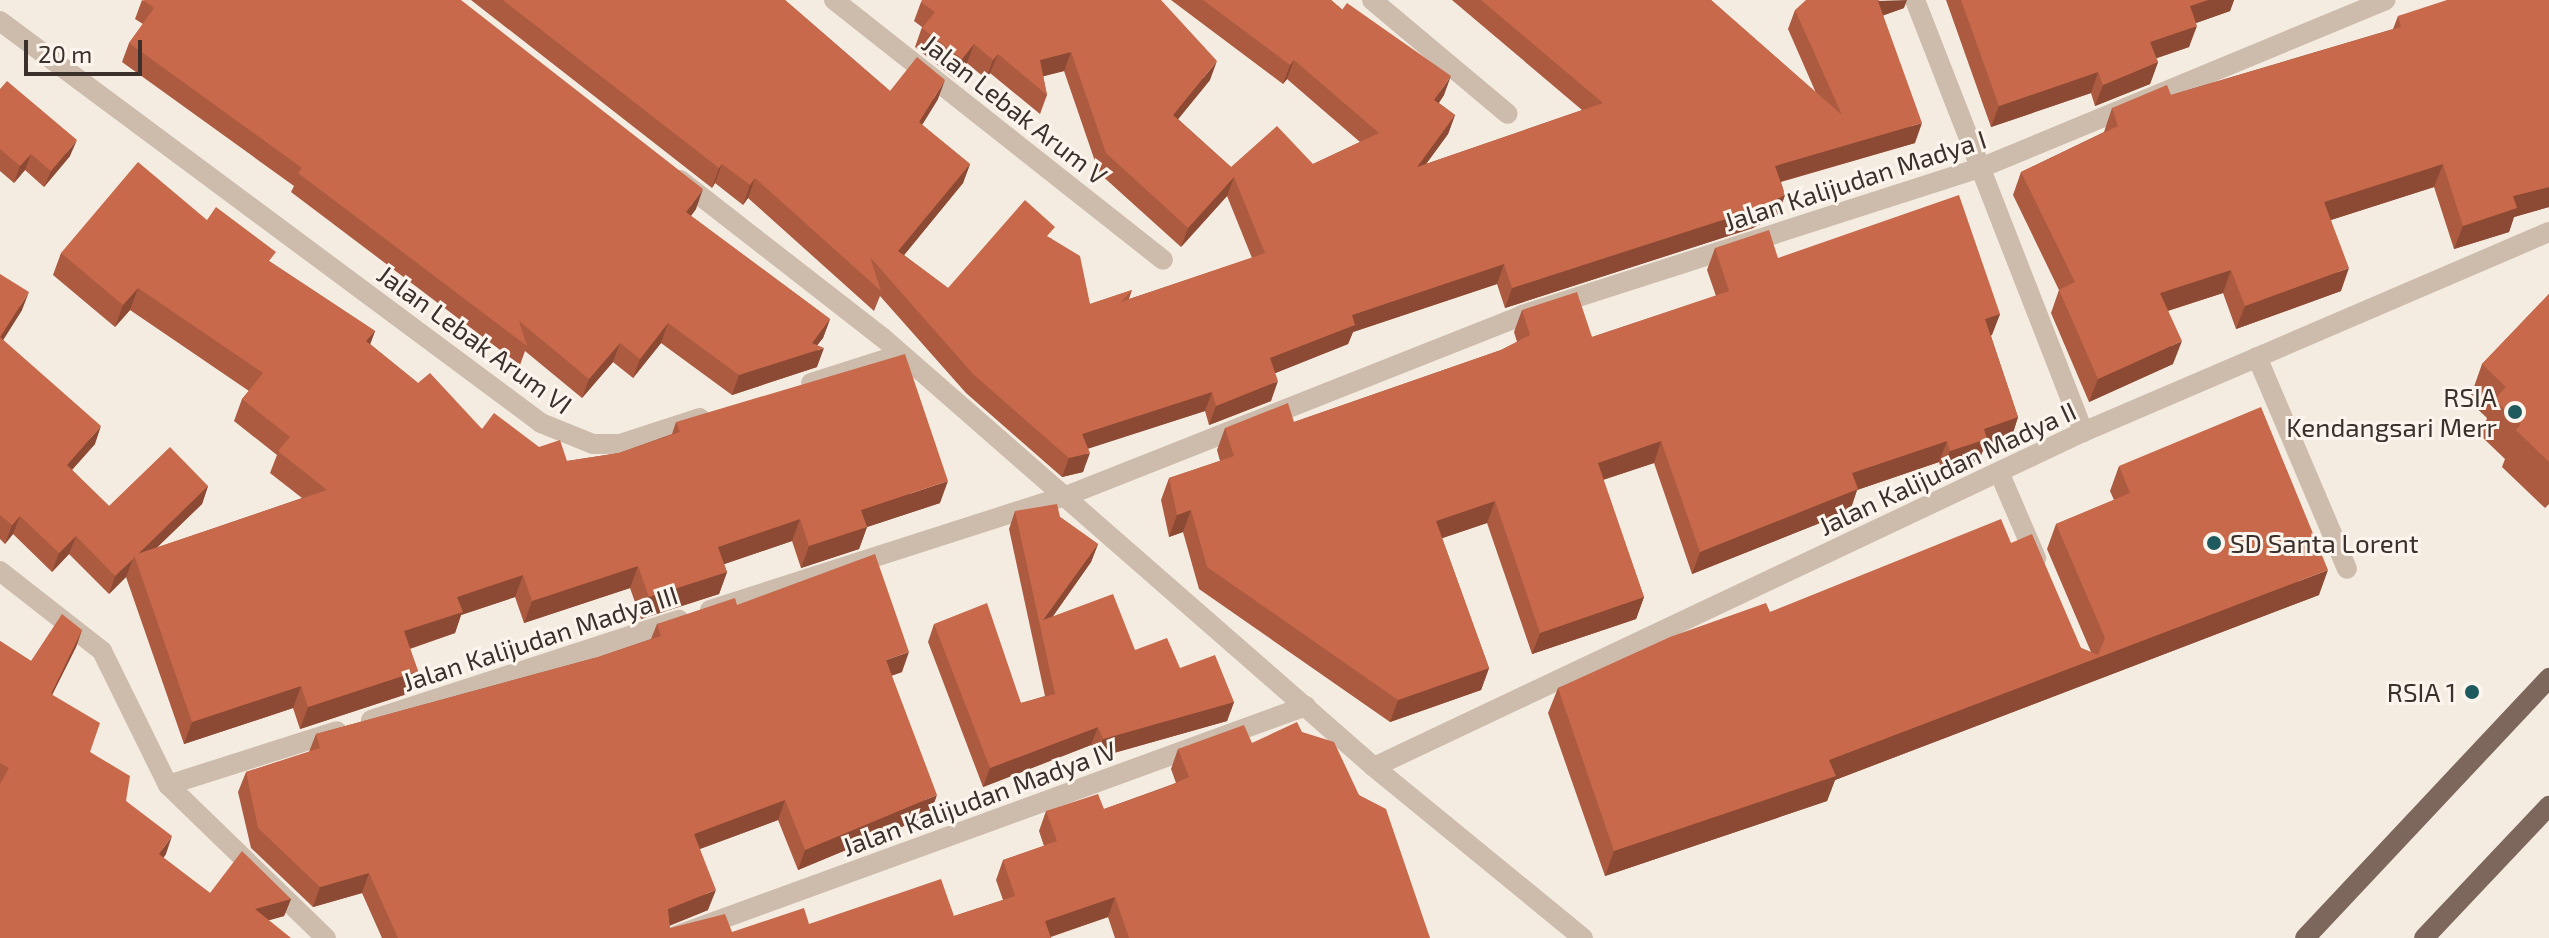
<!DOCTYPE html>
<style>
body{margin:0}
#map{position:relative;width:2549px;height:938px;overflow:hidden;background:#f4ebe1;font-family:"Exo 2",sans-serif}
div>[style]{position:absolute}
.minor>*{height:20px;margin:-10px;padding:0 10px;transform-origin:10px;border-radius:10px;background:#cdbbac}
.major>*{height:20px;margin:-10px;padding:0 10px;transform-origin:10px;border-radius:10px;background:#7d675c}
.wall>*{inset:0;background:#ac5a40}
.shaded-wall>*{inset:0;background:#8c4a34}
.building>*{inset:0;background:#c8694b}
.dots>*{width:22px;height:22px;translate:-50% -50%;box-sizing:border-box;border:4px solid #fbf5ee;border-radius:50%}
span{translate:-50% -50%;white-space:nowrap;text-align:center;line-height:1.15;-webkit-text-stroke:6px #fbf5ee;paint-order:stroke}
.street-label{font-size:26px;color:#3b302b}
.poi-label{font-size:26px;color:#3b302b}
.right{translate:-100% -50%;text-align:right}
.left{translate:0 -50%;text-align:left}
.scale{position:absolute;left:24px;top:40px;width:118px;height:36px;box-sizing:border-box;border:4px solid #3b302b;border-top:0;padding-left:10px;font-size:24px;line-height:28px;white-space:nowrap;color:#3b302b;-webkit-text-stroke:6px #fbf5ee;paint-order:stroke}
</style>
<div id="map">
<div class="minor">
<div style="left:834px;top:0;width:419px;rotate:38.3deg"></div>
<div style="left:1372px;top:0;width:177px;rotate:40deg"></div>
<div style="left:1915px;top:0;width:464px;rotate:68.7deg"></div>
<div style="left:0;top:21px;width:674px;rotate:36.61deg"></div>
<div style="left:541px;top:423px;width:56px;rotate:22deg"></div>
<div style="left:593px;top:444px;width:27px"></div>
<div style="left:620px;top:444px;width:84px;rotate:-18deg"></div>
<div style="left:680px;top:180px;width:256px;rotate:37.9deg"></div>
<div style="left:882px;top:337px;width:653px;rotate:41.15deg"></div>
<div style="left:1374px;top:767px;width:270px;rotate:39.3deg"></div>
<div style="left:2257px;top:357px;width:230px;rotate:67deg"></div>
<div style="left:811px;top:383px;width:92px;rotate:-17.7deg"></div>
<div style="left:1999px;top:472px;width:94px;rotate:66.7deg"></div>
<div style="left:0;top:571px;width:130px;rotate:38.1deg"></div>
<div style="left:102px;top:651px;width:149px;rotate:63.8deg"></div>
<div style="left:168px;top:785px;width:220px;rotate:44.1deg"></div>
<div style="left:710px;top:610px;width:374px;rotate:-17.8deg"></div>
<div style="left:1066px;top:496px;width:491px;rotate:-21.6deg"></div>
<div style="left:1522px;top:315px;width:479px;rotate:-17.8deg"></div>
<div style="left:1978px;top:169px;width:441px;rotate:-22.5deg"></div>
<div style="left:371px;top:720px;width:324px;rotate:-18deg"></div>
<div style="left:1374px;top:767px;width:784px;rotate:-25.29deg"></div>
<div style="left:2083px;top:432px;width:507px;rotate:-23.23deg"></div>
<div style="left:168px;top:785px;width:177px;rotate:-17.7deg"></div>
<div style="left:670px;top:938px;width:677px;rotate:-20.04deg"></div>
</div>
<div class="major">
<div style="left:2305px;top:938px;width:357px;rotate:-46.8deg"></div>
<div style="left:2424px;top:938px;width:182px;rotate:-46.6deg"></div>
</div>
<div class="wall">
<div style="clip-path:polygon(142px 0,696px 209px,691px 216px,830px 319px,823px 338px,817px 345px,817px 367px,732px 395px,661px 343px,633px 378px,613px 362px,582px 398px,525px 351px,520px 365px,291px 192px,294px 186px,122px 62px,129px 43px,143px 24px,135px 19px)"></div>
<div style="clip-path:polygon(471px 0,785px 0,890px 91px,938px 99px,922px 125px,970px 164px,963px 183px,904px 255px,948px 288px,1051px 238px,1090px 304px,1132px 290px,1129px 299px,1252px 258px,1227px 196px,1181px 247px,1099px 173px,1064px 71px,1043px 76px,1047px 95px,1040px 114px,990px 73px,986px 79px,967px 63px,955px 79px,915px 47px,922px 27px,914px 21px,921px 2px,1210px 80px,1178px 119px,1231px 167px,1313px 164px,1360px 142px,1287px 79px,1283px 84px,1171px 0,1331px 0,1444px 95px,1439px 103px,1455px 115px,1448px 134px,1426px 164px,1582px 110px,1452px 0,1711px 0,1816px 93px,1788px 29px,1795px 10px,1904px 8px,1883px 15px,1915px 143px,1781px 182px,1785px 195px,1778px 214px,1753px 228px,1505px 308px,1497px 284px,1353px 332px,1348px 344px,1275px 373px,1271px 401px,1209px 425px,1205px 411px,1088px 448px,1083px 472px,1062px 477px,966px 393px,880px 296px,874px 311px,748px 198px,743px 205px,715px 183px,712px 188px)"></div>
<div style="clip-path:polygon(1946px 0,2234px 0,2230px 11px,2196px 23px,2189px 47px,2156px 58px,2158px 62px,2150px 84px,2095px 106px,2091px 93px,1991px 127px)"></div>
<div style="clip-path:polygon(2549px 0,2549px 207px,2514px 217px,2509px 232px,2454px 249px,2434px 187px,2331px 220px,2341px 291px,2236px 329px,2223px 293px,2168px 311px,2173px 364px,2089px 402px,2051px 313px,2059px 290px,2013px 195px,2021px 172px,2104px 132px,2112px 108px,2171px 95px,2393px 29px,2398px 16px)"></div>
<div style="clip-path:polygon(0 89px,70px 156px,44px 187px,25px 170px,14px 183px,0 171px)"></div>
<div style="clip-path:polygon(207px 220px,375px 331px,370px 344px,418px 383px,482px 429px,539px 447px,567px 461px,619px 453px,672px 434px,676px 422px,940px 503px,867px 527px,859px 549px,801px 568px,792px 541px,724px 564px,727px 572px,719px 594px,641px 619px,630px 588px,524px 623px,515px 597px,461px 615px,455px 633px,410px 649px,418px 671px,410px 693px,300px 729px,293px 708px,184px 744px,126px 577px,109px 594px,69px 554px,52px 572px,13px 534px,5px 544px,0 539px,0 274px,22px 310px,3px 340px,95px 444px,72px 470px,109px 506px,208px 486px,202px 504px,156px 548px,302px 498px,270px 473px,277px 455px,234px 421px,242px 399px,249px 391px,130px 310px,115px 327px,53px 275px,61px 253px)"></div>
<div style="clip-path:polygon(1715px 248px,1778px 258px,2000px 314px,1991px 336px,2018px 417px,2011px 439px,1984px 448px,1979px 460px,1942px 472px,1939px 462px,1857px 490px,1850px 511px,1692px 574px,1654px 463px,1603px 480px,1644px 597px,1636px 619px,1532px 654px,1487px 523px,1442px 538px,1489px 668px,1481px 690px,1390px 722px,1199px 589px,1183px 532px,1169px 537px,1161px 500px,1169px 478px,1220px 461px,1217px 450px,1225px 428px,1294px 422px,1501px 350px,1517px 342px,1514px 332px,1522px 310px,1592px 337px,1716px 296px,1707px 270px)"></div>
<div style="clip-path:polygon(2549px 294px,2549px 504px,2545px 508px,2502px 467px,2505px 459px,2481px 436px,2487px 418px,2469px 401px,2482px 364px)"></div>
<div style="clip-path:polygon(2119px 466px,2319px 595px,1835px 780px,1827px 801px,1605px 876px,1548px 713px,1558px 688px,1770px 612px,2011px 543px,2081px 648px,2091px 652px,2047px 549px,2056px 524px,2114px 500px,2110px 491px)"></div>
<div style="clip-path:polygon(1015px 511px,1060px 517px,1098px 544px,1091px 562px,1052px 617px,1180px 668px,1234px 702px,1227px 721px,1096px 758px,1091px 745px,983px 787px,928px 642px,934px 624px,1021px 703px,1045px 696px,1009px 529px)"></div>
<div style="clip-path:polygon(737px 605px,902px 672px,891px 676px,930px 815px,798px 870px,778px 820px,700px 849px,708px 910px,669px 926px,670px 928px,732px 932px,809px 924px,954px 916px,1003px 900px,996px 880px,1003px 860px,1044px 846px,1039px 831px,1046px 811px,1104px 809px,1176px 783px,1171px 769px,1178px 749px,1252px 743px,1302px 732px,1359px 795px,1430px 938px,1115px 938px,1108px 917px,1051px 937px,1051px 938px,382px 938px,362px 893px,313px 907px,251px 848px,238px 792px,246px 772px,309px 752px,316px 734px,598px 657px,651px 639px,657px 624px)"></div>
<div style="clip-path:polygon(82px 630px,76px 647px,52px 695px,90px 752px,126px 801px,166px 854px,163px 858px,210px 893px,291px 899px,284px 916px,269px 920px,0 938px,0 641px,31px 661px)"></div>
</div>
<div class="shaded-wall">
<div style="clip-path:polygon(1907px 0,1904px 8px,1871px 20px,1878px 1px)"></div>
<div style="clip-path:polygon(2208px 0,2234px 0,2230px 11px,2182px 28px,2190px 6px)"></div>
<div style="clip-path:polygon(2197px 26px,2189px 47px,2143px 63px,2150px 42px)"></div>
<div style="clip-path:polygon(974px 44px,967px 63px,955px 79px,962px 59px)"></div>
<div style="clip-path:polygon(1071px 52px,1064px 71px,1033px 79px,1040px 60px)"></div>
<div style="clip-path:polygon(998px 54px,990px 73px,986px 79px,993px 60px)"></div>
<div style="clip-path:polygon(1294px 60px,1287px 79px,1283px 84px,1290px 65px)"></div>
<div style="clip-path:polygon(1217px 61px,1210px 80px,1166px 134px,1173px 115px)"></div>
<div style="clip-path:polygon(2158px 62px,2150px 84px,2095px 106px,2103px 85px)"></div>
<div style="clip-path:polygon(2098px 72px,2091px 93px,1991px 127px,1999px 106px)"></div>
<div style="clip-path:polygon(1451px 76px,1444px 95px,1427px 119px,1434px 100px)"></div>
<div style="clip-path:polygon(945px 80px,938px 99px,912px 141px,919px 122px)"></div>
<div style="clip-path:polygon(1455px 115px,1448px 134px,1410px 186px,1417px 167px)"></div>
<div style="clip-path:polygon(1922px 123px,1915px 143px,1768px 185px,1775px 166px)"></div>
<div style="clip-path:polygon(77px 140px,70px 156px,44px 187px,51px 171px)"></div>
<div style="clip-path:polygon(31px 154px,25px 170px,14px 183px,20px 166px)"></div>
<div style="clip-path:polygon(722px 164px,715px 183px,712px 188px,719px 168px)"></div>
<div style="clip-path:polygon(970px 164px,963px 183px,891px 271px,898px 251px)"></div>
<div style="clip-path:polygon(2443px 164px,2434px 187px,2315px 225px,2324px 202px)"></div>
<div style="clip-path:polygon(1234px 177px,1227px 196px,1181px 247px,1188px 228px)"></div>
<div style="clip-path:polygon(755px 178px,748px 198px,743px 205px,750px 185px)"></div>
<div style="clip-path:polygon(2549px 187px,2549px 207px,2514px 217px,2509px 232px,2454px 249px,2463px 226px,2513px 196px)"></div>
<div style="clip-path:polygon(703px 189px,696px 209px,679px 231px,686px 212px)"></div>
<div style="clip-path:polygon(1785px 195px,1778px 214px,1753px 228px,1505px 308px,1512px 288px)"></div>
<div style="clip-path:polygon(1504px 264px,1497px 284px,1353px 332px,1348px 344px,1263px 378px,1270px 358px,1352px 315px)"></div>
<div style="clip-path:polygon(2349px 268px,2341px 291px,2236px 329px,2245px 306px)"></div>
<div style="clip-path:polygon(2231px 270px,2223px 293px,2151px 316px,2160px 293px)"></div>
<div style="clip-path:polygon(138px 288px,130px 310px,115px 327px,123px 305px)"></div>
<div style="clip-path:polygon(29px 292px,22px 310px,0 345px,0 337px)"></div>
<div style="clip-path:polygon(2000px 314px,1992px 335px,1977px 340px,1985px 319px)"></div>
<div style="clip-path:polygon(830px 319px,823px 338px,812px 352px,824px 348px,817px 367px,732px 395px,739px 375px,812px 343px)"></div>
<div style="clip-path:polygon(668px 323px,661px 343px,633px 378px,640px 359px)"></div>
<div style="clip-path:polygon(375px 331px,367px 353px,366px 341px)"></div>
<div style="clip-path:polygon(2182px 341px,2173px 364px,2089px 402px,2098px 379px)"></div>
<div style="clip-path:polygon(620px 343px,613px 362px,582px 398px,589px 379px)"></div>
<div style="clip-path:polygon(1278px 381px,1271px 401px,1209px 425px,1216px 406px)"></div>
<div style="clip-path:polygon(1212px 392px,1205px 411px,1075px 453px,1082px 434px)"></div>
<div style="clip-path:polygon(2018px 417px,2011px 439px,1984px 448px,1979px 460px,1942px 472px,1950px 451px,1984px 429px)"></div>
<div style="clip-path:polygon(101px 426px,95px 444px,60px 483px,67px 465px)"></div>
<div style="clip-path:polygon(1661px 441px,1654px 463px,1590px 484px,1598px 463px)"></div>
<div style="clip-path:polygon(1947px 441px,1939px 462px,1857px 490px,1850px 511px,1692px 574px,1700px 552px,1852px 473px)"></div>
<div style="clip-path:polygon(1090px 453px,1083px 472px,1062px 477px,1069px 458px)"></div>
<div style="clip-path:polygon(948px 481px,940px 503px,867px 527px,859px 549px,801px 568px,809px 546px,861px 510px)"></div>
<div style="clip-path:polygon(208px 486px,202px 504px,138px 566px,135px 557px)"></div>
<div style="clip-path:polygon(1495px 501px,1487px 523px,1428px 543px,1436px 521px)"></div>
<div style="clip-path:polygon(1191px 510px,1183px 532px,1169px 537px,1177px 515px)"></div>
<div style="clip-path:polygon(20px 516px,13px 534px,5px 544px,12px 525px)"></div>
<div style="clip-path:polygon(800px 519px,792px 541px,710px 569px,718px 547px)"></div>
<div style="clip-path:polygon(76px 536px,69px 554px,52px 572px,59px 553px)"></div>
<div style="clip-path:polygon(1098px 544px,1091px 562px,1042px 632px,1043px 620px)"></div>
<div style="clip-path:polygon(133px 559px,126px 577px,109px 594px,115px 576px)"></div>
<div style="clip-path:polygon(638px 566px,630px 588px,524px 623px,532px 601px)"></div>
<div style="clip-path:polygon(2328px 570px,2319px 595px,1835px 780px,1827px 801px,1605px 876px,1614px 851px,1829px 760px)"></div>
<div style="clip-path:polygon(727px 572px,719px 594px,641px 619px,649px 597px)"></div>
<div style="clip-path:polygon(523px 575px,515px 597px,461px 615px,455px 633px,396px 653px,404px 631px,457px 597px)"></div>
<div style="clip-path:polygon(1644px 597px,1636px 619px,1532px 654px,1540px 633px)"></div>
<div style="clip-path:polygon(82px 630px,76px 647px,44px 711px,51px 694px)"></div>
<div style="clip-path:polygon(909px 652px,902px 672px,878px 680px,886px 660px)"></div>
<div style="clip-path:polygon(1489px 668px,1481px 690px,1390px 722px,1398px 700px)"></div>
<div style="clip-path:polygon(418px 671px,410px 693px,300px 729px,308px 707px)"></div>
<div style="clip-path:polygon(301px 686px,293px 708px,184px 744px,192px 722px)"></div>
<div style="clip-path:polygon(1234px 702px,1227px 721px,1096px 758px,1103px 739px)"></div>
<div style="clip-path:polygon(1098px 727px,1091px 745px,983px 787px,990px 768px)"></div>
<div style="clip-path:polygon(937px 795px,930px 815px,798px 870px,805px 850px)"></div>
<div style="clip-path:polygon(785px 800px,778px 820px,686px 854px,694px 834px)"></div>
<div style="clip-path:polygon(172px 836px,166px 854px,153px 872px,159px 854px)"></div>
<div style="clip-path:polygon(369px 873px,362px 893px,313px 907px,320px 887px)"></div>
<div style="clip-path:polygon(716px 890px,708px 910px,661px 929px,668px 909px)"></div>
<div style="clip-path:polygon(1115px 897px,1108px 917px,1046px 938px,1045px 921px)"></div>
<div style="clip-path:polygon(291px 899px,284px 916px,249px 926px,255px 909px)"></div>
</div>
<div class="building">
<div style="clip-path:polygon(143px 0,461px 0,703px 189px,686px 212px,830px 319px,812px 343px,824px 348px,739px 375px,668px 323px,640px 359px,620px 343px,589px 379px,519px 321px,527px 346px,298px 173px,302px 168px,129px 43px,154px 8px)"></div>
<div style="clip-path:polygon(503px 0,785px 0,890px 91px,917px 57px,945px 80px,919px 122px,970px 164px,898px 251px,948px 288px,1025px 200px,1055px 227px,1047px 236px,1080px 256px,1090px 304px,1132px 290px,1121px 302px,1265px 253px,1234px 177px,1188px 228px,1106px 153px,1071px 52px,1040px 60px,1047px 95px,998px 54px,993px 60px,974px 44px,962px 59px,922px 28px,935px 12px,921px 2px,922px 0,1161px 0,1217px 61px,1173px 115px,1231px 167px,1277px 126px,1313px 164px,1379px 133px,1294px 60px,1290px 65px,1203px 0,1331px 0,1342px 10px,1347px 3px,1451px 76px,1434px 100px,1455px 115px,1417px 167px,1603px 103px,1481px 0,1711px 0,1842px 115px,1795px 10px,1806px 0,1880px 0,1878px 1px,1922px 123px,1775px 166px,1785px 195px,1760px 208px,1512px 288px,1504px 264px,1352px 315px,1355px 325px,1270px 358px,1278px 381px,1216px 406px,1212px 392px,1082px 434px,1090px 453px,1069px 458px,973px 374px,870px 257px,881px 291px,755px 178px,750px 185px,722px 164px,719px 168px)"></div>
<div style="clip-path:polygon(1961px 0,2208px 0,2190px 6px,2197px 26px,2150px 42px,2158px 62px,2103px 85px,2098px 72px,1999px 106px)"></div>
<div style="clip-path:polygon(2447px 0,2549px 0,2549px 187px,2513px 196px,2517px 208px,2463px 226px,2443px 164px,2324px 202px,2349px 268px,2245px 306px,2231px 270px,2160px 293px,2182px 341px,2098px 379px,2059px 290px,2075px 282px,2021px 172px,2118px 126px,2112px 108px,2167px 85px,2171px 95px,2401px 27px,2398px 16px)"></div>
<div style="clip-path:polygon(7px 81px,77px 140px,51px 171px,31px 154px,20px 166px,0 149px,0 89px)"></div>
<div style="clip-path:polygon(138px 162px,207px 220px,216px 207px,276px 252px,269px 261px,375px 331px,366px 341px,418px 383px,430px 373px,482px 429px,494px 413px,539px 447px,560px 440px,567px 461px,619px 453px,680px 432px,676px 422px,905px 354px,948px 481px,861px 510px,867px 527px,809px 546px,800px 519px,718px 547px,727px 572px,649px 597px,638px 566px,532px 601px,523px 575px,457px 597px,463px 612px,404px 631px,418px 671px,308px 707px,301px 686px,192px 722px,134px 555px,327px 490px,278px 451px,290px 437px,242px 399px,263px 373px,138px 288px,123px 305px,61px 253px)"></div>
<div style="clip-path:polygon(1959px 195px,2000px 314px,1985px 319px,2018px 417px,1984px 429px,1987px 439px,1950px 451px,1947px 441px,1852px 473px,1858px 489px,1700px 552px,1661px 441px,1598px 463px,1644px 597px,1540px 633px,1495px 501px,1436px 521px,1489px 668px,1398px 700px,1207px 567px,1191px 510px,1177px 515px,1169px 478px,1234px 456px,1225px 428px,1288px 403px,1294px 422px,1501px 350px,1530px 335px,1522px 310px,1577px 292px,1592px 337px,1729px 291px,1715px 248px,1769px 230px,1778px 258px)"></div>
<div style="clip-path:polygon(0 274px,29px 292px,0 337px)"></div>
<div style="clip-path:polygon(2549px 294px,2549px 462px,2516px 430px,2521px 424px,2494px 400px,2506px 387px,2482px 364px)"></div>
<div style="clip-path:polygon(0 337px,101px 426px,67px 465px,109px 506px,170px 447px,208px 486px,138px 554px,134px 555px,133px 559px,115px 576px,76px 536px,59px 553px,20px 516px,12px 525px,0 515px)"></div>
<div style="clip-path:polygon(2261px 407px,2328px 570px,1829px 760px,1836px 776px,1614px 851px,1558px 688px,1670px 637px,1766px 603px,1770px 612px,2001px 519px,2011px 543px,2032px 534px,2081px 648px,2098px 655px,2105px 638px,2056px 524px,2130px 493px,2119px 466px)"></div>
<div style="clip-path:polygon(1057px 504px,1060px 517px,1098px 544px,1043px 620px,1113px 594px,1135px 650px,1167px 638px,1180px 668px,1215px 655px,1234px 702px,1103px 739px,1098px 727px,990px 768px,934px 624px,987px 603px,1021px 703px,1055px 694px,1015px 511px)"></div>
<div style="clip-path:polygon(875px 554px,909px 652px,886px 660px,937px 795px,805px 850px,785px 800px,694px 834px,716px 890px,668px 909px,670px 928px,725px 914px,732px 932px,804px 908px,809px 924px,941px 879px,954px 916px,1015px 896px,1003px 860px,1057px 841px,1046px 811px,1098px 794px,1104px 809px,1164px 788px,1189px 777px,1178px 749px,1244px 725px,1252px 743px,1297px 722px,1302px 732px,1334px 742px,1359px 795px,1386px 809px,1430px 938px,1129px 938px,1115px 897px,1045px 921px,1051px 938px,398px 938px,369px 873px,320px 887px,258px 828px,246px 772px,320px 748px,316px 734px,598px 657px,661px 636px,657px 624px,735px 598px,737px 605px)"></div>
<div style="clip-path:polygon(62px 614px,82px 630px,51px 694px,100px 723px,90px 752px,130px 776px,126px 801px,172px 836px,159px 854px,210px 893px,242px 851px,291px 899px,255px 909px,291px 938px,0 938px,0 784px,9px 768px,0 763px,0 641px,31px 661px)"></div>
</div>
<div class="dots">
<div style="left:2515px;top:412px;background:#1f5a5e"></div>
<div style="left:2214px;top:543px;background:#1f5a5e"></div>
<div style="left:2472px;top:692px;background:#1f5a5e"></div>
</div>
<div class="street-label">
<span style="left:1015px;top:109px;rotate:38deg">Jalan Lebak Arum V</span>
<span style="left:1855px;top:180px;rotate:-18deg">Jalan Kalijudan Madya I</span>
<span style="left:475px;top:339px;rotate:36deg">Jalan Lebak Arum VI</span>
<span style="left:1947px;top:468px;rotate:-25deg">Jalan Kalijudan Madya II</span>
<span style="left:540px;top:638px;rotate:-18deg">Jalan Kalijudan Madya III</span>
<span style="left:979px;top:798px;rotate:-20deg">Jalan Kalijudan Madya IV</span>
</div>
<div class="poi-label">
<span class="right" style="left:2497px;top:412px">RSIA<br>Kendangsari Merr</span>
<span class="left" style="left:2230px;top:543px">SD Santa Lorent</span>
<span class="right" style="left:2456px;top:692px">RSIA 1</span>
</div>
<div class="scale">20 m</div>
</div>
